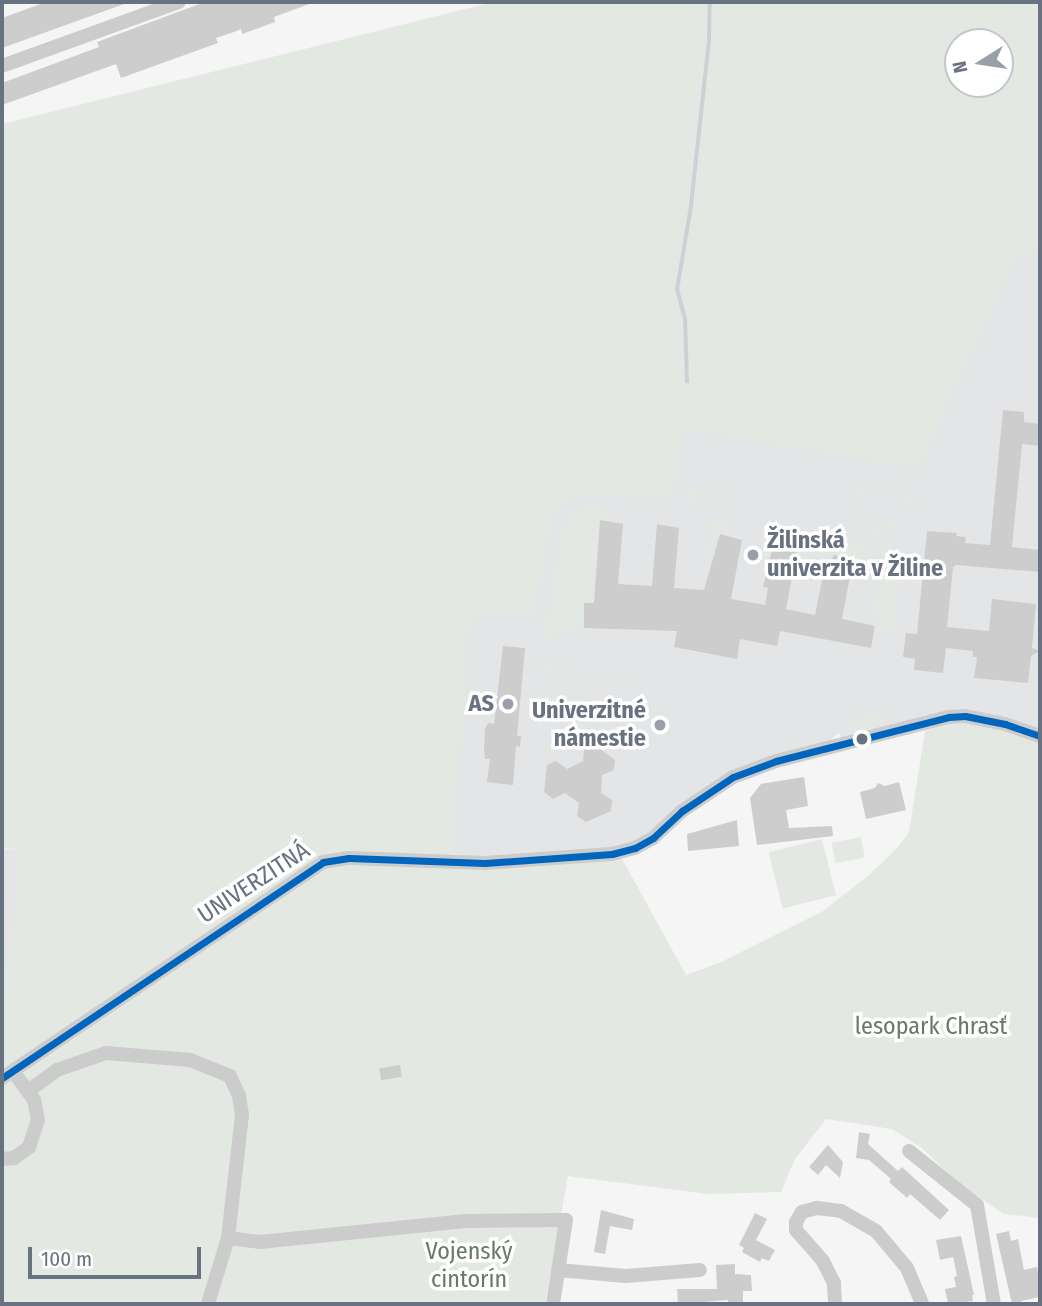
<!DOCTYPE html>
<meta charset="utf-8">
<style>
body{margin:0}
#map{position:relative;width:1042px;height:1306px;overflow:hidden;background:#f5f5f5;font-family:"Fira Sans Condensed",sans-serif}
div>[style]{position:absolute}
.built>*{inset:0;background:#e4e5e6}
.green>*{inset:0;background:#e4e8e3;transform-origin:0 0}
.stream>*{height:3.5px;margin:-1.75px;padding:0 1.75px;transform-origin:1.75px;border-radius:1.75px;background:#ccd1d5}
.building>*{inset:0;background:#cdcdce;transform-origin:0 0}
.minor>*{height:14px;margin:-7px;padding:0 7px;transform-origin:7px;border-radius:7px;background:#cccccd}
.bus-1>*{height:7px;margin:-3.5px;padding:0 3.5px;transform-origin:3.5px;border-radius:3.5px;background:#0065bd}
.dots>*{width:19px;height:19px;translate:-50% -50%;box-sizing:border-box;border:4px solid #fff;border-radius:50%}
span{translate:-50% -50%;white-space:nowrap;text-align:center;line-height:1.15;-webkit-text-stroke:7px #fff;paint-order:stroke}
.poi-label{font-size:24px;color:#697281;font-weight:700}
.left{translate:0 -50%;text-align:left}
.right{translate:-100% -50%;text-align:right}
.street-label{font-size:24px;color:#697281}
.park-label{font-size:24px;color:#687967}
.frame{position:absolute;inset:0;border:4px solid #697281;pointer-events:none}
.north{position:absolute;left:944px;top:28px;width:70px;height:70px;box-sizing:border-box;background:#fff;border:2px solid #c3c7cd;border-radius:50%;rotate:258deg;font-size:19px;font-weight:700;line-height:28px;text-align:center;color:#697281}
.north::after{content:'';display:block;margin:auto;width:24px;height:32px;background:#9aa0aa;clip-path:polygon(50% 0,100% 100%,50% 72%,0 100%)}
.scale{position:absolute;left:28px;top:1247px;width:173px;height:32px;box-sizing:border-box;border:4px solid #697281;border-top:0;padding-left:9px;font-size:21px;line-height:24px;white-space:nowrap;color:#697281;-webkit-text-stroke:5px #fff;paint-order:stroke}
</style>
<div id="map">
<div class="built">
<div style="clip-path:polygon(1040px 105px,1040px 730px,975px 712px,841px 738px,839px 733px,828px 742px,751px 765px,649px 834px,622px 847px,496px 859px,427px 851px,2px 1073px,2px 849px,18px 850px,80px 684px,676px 335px)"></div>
</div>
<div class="green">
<div style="clip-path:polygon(evenodd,507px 2px,1040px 2px,1040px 244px,1014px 263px,918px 469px,685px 430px,673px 500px,577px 494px,553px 515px,534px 618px,470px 616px,452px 859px,620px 855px,686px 975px,721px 962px,823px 911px,869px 875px,898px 847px,909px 832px,925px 731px,966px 719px,1040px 743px,1040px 1218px,1004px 1214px,960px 1185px,922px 1148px,892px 1129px,826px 1119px,795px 1159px,781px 1192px,708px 1194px,568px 1176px,545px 1304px,2px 1304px,2px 1018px,20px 850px,2px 848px,2px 124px,489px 3px,507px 2px,958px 42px,1000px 42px,1000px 84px,958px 84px,958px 42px)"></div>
<div style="clip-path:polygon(858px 481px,862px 482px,861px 490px,907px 498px,909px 490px,917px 499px,905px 509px,902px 508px,903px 499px,861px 492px,859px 501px,855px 500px)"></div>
<div style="clip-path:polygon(695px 485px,699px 485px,698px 493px,728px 498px,729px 490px,733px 490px,730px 509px,726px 509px,727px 501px,697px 496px,696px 505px,691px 504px,687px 492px)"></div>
<div style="clip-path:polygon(591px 505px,609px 509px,609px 520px,599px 520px,593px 602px,583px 602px,582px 628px,543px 641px,564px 524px,576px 510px)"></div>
<div style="clip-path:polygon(854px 511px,858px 511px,856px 520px,886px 526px,888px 517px,896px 520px,896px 526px,888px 532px,873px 534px,874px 525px,857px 522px,855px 530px,851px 530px)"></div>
<div style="clip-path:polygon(707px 517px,726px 523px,731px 521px,728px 535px,717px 533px,703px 586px,710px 523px,702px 522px)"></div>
<div style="clip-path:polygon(847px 542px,867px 545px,866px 552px,858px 551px,847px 613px,855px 615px,854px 621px,843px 619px,853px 560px,845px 558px)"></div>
<div style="clip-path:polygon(878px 548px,898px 550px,899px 554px,892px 636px,878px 634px,881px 617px,873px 614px,884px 555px,876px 553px)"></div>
<div style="clip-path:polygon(548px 661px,548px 669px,621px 676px,622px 668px,627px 672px,627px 680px,621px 686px,621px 678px,548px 671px,547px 679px,540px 669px)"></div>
<div style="clip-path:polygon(546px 688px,545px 696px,619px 702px,620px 695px,626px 705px,624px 709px,618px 712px,618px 705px,545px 698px,544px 705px,538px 696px)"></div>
<div style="clip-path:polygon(885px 708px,883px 722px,878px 727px,853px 735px,849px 721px)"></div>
<div style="left:861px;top:837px;width:21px;height:30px;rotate:79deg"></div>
<div style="left:822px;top:839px;width:58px;height:55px;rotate:76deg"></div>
</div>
<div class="stream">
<div style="left:687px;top:382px;width:63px;rotate:-91.8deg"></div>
<div style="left:685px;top:319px;width:30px;rotate:-105deg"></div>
<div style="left:677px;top:290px;width:85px;rotate:-80.5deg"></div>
<div style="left:691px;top:206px;width:166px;rotate:-83.8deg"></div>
<div style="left:709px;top:41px;width:39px;rotate:-89deg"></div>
</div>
<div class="building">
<div style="clip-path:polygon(46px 2px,127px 2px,127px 3px,2px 48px,2px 18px)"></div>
<div style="clip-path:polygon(205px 2px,312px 3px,274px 17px,275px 22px,242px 34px,241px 29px,234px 32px,216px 38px,218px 43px,121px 78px,116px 64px,2px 105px,2px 83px,99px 47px,97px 42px)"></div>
<div style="clip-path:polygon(1003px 410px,1024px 412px,1024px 422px,1040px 424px,1040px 446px,1022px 444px,1012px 547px,1040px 550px,1040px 572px,956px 565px,953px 567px,947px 627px,989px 631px,992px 599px,1036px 604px,1032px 648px,1040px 651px,1031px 656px,1028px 683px,974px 678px,977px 657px,973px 657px,973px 651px,946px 648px,943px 673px,914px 670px,915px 659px,903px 657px,906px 633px,917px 634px,927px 531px,957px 533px,956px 536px,966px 537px,965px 543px,990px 545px)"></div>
<div style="clip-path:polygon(600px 520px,623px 524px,618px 584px,652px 586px,657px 524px,679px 528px,674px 588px,704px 590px,720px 534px,742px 540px,731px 599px,765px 605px,768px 588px,763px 587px,772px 550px,774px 550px,776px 544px,789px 547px,797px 550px,786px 609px,815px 615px,826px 560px,830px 561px,834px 555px,853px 561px,842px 619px,875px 626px,871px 648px,780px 631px,777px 646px,740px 639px,737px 659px,674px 647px,677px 631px,584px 628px,584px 603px,594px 603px)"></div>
<div style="clip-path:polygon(503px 646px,525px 648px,517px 736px,521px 736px,520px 747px,516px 746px,513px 785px,487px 782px,490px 759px,485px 759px,484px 748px,485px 729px,488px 723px,494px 724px)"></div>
<div style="clip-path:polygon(593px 744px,615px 760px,614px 770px,602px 775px,601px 793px,612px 800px,611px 811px,586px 822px,577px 816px,579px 803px,565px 793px,553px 799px,544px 792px,547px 765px,556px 761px,567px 769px,583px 761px,584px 748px)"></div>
<div style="clip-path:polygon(804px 777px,808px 806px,786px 810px,789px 828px,832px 826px,833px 836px,757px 845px,750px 798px,761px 784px)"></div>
<div style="clip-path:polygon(899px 782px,906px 810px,866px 819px,860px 792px,875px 788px,878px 783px,885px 786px)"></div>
<div style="clip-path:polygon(737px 820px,739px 846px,688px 851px,687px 834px)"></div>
<div style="left:400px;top:1065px;width:12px;height:21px;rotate:81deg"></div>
<div style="clip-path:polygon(859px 1132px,870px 1134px,868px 1144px,898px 1171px,902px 1167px,949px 1210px,940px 1220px,910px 1194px,907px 1198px,889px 1182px,891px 1179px,869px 1160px,856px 1158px)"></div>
<div style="clip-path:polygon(828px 1145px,843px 1162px,840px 1178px,826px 1165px,818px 1175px,809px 1167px)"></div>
<div style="clip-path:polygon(601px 1210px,634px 1219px,632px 1230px,610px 1226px,605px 1254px,594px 1252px)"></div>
<div style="clip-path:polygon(755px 1213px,767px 1219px,756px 1240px,775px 1250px,769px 1261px,762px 1258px,760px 1262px,742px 1252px,744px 1248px,739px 1245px)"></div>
<div style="clip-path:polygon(1009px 1231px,1011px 1241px,1018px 1239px,1024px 1270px,1037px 1267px,1040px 1285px,1040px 1297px,1021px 1301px,1022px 1304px,1012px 1304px,996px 1234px)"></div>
<div style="clip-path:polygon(961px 1236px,974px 1295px,972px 1295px,973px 1301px,948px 1304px,945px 1289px,956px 1287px,954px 1277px,957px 1276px,953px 1257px,940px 1260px,936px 1240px)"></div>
<div style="clip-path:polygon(735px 1264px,735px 1274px,751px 1275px,752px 1291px,743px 1291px,743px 1303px,728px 1304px,728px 1300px,678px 1304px,677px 1289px,717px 1289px,716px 1265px)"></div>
</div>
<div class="minor">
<div style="left:2px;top:66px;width:188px;rotate:-19.9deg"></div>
<div style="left:2px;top:1078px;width:387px;rotate:-33.9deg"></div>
<div style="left:323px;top:862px;width:26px;rotate:-9deg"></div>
<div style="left:349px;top:858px;width:136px;rotate:2.1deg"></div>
<div style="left:485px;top:863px;width:127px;rotate:-4.1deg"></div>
<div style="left:612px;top:854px;width:24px;rotate:-15deg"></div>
<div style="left:635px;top:848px;width:21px;rotate:-29deg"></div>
<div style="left:653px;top:838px;width:40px;rotate:-43deg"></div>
<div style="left:682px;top:811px;width:61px;rotate:-33.7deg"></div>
<div style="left:733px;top:777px;width:46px;rotate:-20.4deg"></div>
<div style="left:776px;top:761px;width:179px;rotate:-14.3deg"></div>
<div style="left:949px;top:717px;width:16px;rotate:-4deg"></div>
<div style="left:965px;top:716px;width:41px;rotate:11.3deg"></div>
<div style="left:1005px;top:724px;width:37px;rotate:19deg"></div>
<div style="left:28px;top:1091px;width:36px;rotate:-36deg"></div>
<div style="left:57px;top:1070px;width:52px;rotate:-19.1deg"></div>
<div style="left:106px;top:1053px;width:84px;rotate:4.8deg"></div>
<div style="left:190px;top:1060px;width:43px;rotate:21.8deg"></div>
<div style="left:230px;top:1076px;width:22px;rotate:66deg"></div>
<div style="left:239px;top:1096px;width:19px;rotate:81deg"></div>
<div style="left:242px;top:1115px;width:124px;rotate:96.5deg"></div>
<div style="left:228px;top:1238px;width:69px;rotate:106.9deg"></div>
<div style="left:909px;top:1151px;width:87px;rotate:38.5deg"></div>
<div style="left:977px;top:1205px;width:100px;rotate:80.3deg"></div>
<div style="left:2px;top:1159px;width:12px;rotate:-5deg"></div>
<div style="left:14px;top:1158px;width:19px;rotate:-36deg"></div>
<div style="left:29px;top:1147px;width:28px;rotate:-72deg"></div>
<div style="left:38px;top:1120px;width:20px;rotate:-101deg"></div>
<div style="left:34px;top:1100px;width:34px;rotate:-126deg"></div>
<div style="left:228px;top:1238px;width:32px;rotate:7deg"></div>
<div style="left:260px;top:1242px;width:207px;rotate:-5.8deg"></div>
<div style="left:466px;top:1221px;width:100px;rotate:-0.6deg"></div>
<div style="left:566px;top:1220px;width:85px;rotate:98.8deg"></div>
<div style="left:558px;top:1270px;width:68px;rotate:5deg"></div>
<div style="left:626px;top:1276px;width:74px;rotate:-4.6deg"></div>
<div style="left:835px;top:1304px;width:21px;rotate:-93deg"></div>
<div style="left:834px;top:1283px;width:25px;rotate:-117deg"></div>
<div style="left:823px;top:1261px;width:41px;rotate:-131.1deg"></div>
<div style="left:796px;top:1230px;width:8px;rotate:-90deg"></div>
<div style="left:796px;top:1222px;width:12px;rotate:-59deg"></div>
<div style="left:802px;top:1212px;width:16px;rotate:-15deg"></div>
<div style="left:817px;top:1208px;width:24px;rotate:7deg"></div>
<div style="left:841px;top:1211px;width:40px;rotate:29.7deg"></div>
<div style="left:876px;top:1231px;width:48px;rotate:50deg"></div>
<div style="left:907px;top:1268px;width:39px;rotate:67deg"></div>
</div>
<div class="bus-1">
<div style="left:2px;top:1078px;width:387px;rotate:-33.9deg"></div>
<div style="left:323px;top:862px;width:26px;rotate:-9deg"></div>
<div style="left:349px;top:858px;width:136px;rotate:2.1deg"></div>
<div style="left:485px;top:863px;width:127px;rotate:-4.1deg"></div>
<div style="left:612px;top:854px;width:24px;rotate:-15deg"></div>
<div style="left:635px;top:848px;width:21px;rotate:-29deg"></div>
<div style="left:653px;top:838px;width:40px;rotate:-43deg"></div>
<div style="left:682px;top:811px;width:61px;rotate:-33.7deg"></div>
<div style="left:733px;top:777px;width:46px;rotate:-20.4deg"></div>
<div style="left:776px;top:761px;width:179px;rotate:-14.3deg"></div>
<div style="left:949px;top:717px;width:16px;rotate:-4deg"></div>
<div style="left:965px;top:716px;width:41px;rotate:11.3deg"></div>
<div style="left:1005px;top:724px;width:37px;rotate:19deg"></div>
</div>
<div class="dots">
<div style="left:753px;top:555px;background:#9aa0aa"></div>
<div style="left:508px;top:704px;background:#9aa0aa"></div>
<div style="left:660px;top:725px;background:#9aa0aa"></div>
<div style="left:862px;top:739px;background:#697281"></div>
</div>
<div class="poi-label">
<span class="left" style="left:767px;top:555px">Žilinská<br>univerzita v Žiline</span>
<span class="right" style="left:494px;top:704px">AS</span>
<span class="right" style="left:646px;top:725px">Univerzitné<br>námestie</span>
</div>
<div class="street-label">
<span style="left:254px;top:883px;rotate:-33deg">UNIVERZITNÁ</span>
</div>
<div class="park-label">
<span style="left:931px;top:1027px">lesopark Chrasť</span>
<span style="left:469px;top:1266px">Vojenský<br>cintorín</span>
</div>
<div class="frame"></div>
<div class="north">N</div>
<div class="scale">100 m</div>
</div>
